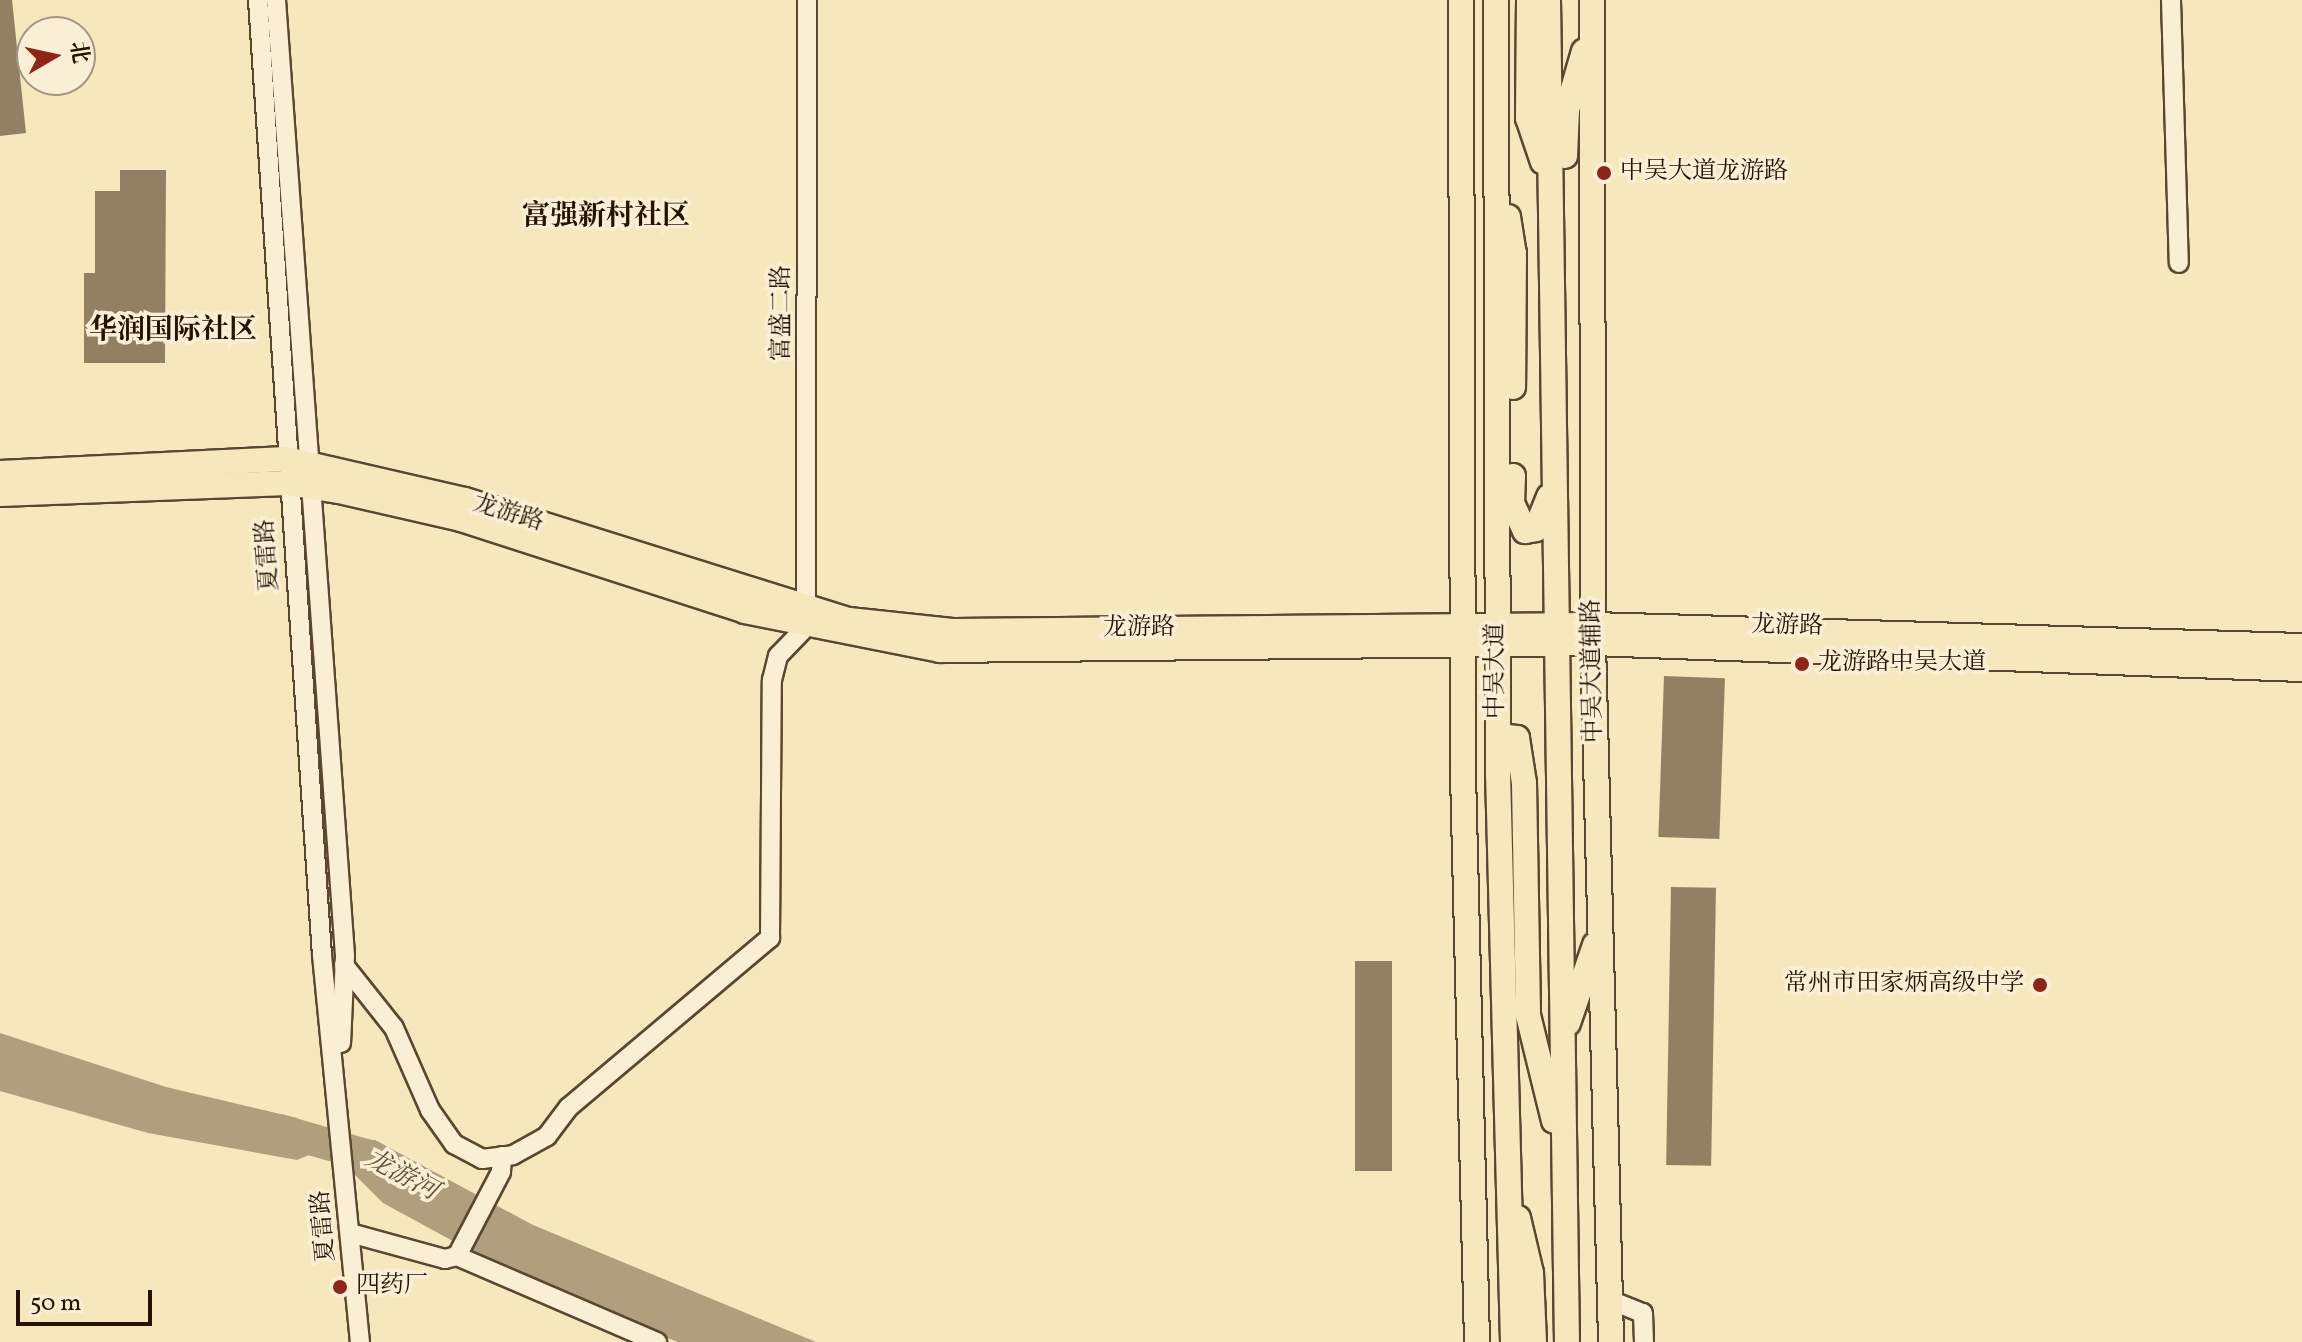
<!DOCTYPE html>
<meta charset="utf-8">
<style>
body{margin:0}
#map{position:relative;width:2302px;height:1342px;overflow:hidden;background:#f7e7bd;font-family:Vollkorn,"Noto Serif SC",serif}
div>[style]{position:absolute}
.water>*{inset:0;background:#b09e7d}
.river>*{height:32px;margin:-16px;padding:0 16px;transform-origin:16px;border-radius:16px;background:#b09e7d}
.building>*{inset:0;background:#938063;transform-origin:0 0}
.roads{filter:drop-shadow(2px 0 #5b4630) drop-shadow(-2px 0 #5b4630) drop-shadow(0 2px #5b4630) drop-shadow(0 -2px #5b4630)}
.minor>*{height:18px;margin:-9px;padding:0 9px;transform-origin:9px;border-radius:9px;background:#faefd4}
.major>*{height:24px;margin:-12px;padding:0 12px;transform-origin:12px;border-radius:12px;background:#f7e7bd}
.dots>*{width:22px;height:22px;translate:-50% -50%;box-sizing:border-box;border:4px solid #faefd4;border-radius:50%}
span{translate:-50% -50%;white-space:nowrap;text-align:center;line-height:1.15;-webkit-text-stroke:7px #faefd4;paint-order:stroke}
.poi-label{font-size:24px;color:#271101}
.left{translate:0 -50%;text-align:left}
.right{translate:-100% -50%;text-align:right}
.street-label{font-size:24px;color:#271101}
.water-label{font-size:26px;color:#655039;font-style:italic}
.quarter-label{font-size:28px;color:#271101;font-weight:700}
.north{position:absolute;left:16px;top:16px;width:80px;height:80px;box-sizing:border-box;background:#faefd4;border:2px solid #a69680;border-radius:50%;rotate:81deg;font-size:22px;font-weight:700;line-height:32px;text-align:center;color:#271101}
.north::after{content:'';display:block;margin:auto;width:28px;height:36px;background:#8f2418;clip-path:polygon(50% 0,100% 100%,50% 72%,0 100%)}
.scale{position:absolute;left:16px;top:1290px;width:136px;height:36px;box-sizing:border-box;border:4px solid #271101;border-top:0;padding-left:10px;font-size:24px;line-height:28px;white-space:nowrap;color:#271101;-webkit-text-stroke:6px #faefd4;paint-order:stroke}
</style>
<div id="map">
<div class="water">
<div style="clip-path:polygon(0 1033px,166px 1087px,297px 1118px,300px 1125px,320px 1131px,319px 1151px,297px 1160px,148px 1133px,0 1091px)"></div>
<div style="clip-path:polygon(347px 1139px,375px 1140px,533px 1225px,816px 1342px,678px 1342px,599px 1311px,484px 1258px,383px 1203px,349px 1169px)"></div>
</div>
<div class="river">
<div style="left:279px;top:1130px;width:98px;rotate:16deg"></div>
</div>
<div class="building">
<div style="clip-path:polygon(0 0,12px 0,26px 133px,0 136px)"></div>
<div style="clip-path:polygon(120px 170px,166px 170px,165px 363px,84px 363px,84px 273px,95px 273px,95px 191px,120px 191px)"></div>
<div style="left:1664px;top:676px;width:61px;height:161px;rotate:2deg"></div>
<div style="left:1671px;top:887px;width:45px;height:278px;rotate:1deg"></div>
<div style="left:1355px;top:961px;width:37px;height:210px"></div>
</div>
<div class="roads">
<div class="minor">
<div style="left:258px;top:0;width:957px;rotate:86.17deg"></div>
<div style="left:322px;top:955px;width:389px;rotate:84.4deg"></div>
<div style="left:276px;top:0;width:958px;rotate:85.87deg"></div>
<div style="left:345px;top:956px;width:87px;rotate:92.6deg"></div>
<div style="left:2171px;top:0;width:263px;rotate:88.3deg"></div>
<div style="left:344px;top:965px;width:80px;rotate:51.6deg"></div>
<div style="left:394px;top:1028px;width:90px;rotate:66.3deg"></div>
<div style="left:430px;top:1110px;width:42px;rotate:54.8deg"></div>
<div style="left:454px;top:1144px;width:32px;rotate:28deg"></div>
<div style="left:482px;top:1159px;width:31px;rotate:-7deg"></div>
<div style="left:513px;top:1155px;width:39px;rotate:-29deg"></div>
<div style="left:547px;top:1136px;width:36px;rotate:-53deg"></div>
<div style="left:569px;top:1107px;width:263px;rotate:-40.1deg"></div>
<div style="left:770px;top:938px;width:258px;rotate:-89.6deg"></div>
<div style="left:772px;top:680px;width:25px;rotate:-76deg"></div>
<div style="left:778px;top:656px;width:40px;rotate:-46deg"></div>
<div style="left:806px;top:627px;width:627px;rotate:-89.91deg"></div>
<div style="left:350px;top:1233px;width:98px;rotate:15.3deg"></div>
<div style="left:445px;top:1259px;width:12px;rotate:-14deg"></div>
<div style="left:457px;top:1256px;width:95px;rotate:-62.4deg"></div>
<div style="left:501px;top:1172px;width:16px;rotate:-86deg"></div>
<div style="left:457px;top:1256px;width:218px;rotate:23.3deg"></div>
<div style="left:1610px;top:1300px;width:35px;rotate:22deg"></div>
<div style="left:1643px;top:1313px;width:29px;rotate:88deg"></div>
</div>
<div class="major">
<div style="left:1461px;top:0;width:773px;rotate:89.85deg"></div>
<div style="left:1463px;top:773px;width:569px;rotate:88.59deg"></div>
<div style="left:1496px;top:0;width:773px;rotate:89.85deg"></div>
<div style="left:1498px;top:773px;width:569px;rotate:88.49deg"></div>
<div style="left:1529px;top:0;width:118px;rotate:90.5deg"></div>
<div style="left:1528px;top:118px;width:46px;rotate:71.2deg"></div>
<div style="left:1548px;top:0;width:1342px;rotate:89.19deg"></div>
<div style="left:1592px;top:0;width:643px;rotate:89.91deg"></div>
<div style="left:1593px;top:643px;width:699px;rotate:88.52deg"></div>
<div style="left:1565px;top:156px;width:46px;rotate:-87.5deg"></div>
<div style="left:1567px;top:110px;width:61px;rotate:-73.9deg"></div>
<div style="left:1508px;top:217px;width:36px;rotate:81deg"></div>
<div style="left:1514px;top:253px;width:134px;rotate:90.4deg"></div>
<div style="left:0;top:473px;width:286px;rotate:-2.8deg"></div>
<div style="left:286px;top:459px;width:184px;rotate:12.9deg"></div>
<div style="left:465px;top:500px;width:402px;rotate:17.4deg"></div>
<div style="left:849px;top:620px;width:106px;rotate:6deg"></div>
<div style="left:954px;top:631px;width:639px;rotate:-0.54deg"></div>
<div style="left:1593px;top:625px;width:709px;rotate:1.7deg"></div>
<div style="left:1513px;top:476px;width:27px;rotate:92deg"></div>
<div style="left:1512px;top:503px;width:31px;rotate:65deg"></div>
<div style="left:1525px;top:531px;width:11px;rotate:-10deg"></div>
<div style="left:1536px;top:529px;width:35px;rotate:-68deg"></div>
<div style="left:0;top:494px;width:288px;rotate:-2.2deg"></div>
<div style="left:288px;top:483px;width:52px;rotate:8.9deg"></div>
<div style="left:339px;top:491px;width:125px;rotate:12.9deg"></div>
<div style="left:461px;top:519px;width:299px;rotate:17.9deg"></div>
<div style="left:745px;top:611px;width:199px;rotate:11.3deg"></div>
<div style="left:940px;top:650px;width:653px;rotate:-0.61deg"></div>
<div style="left:1593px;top:643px;width:709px;rotate:2.1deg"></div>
<div style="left:1500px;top:762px;width:26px;rotate:-74deg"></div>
<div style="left:1507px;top:737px;width:10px;rotate:6deg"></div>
<div style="left:1517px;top:738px;width:46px;rotate:81.2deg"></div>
<div style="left:1524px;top:783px;width:232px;rotate:89deg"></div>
<div style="left:1528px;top:1015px;width:109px;rotate:76.2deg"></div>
<div style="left:1568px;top:1023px;width:83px;rotate:-70.9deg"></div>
<div style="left:1518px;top:1218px;width:57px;rotate:76.7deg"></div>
<div style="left:1531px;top:1273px;width:69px;rotate:87.5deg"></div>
</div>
</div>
<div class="dots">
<div style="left:1604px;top:173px;background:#8f2418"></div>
<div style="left:1802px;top:664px;background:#8f2418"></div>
<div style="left:2040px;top:985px;background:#8f2418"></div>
<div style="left:340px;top:1287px;background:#8f2418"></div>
</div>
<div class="poi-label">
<span class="left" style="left:1620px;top:173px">中吴大道龙游路</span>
<span class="left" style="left:1818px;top:664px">龙游路中吴大道</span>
<span class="right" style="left:2024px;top:985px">常州市田家炳高级中学</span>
<span class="left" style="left:356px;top:1287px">四药厂</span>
</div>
<div class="street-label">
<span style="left:783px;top:313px;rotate:-90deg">富盛二路</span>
<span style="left:508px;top:514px;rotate:17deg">龙游路</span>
<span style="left:269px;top:555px;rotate:-94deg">夏雷路</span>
<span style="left:1787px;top:627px;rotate:1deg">龙游路</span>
<span style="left:1139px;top:629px">龙游路</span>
<span style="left:1497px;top:671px;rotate:-90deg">中吴大道</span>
<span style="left:1594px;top:671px;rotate:-91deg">中吴大道辅路</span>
<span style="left:325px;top:1226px;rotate:-95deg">夏雷路</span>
</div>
<div class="water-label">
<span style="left:401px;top:1176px;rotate:28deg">龙游河</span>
</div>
<div class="quarter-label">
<span style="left:606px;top:217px">富强新村社区</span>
<span style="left:173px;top:331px">华润国际社区</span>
</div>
<div class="north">北</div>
<div class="scale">50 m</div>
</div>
